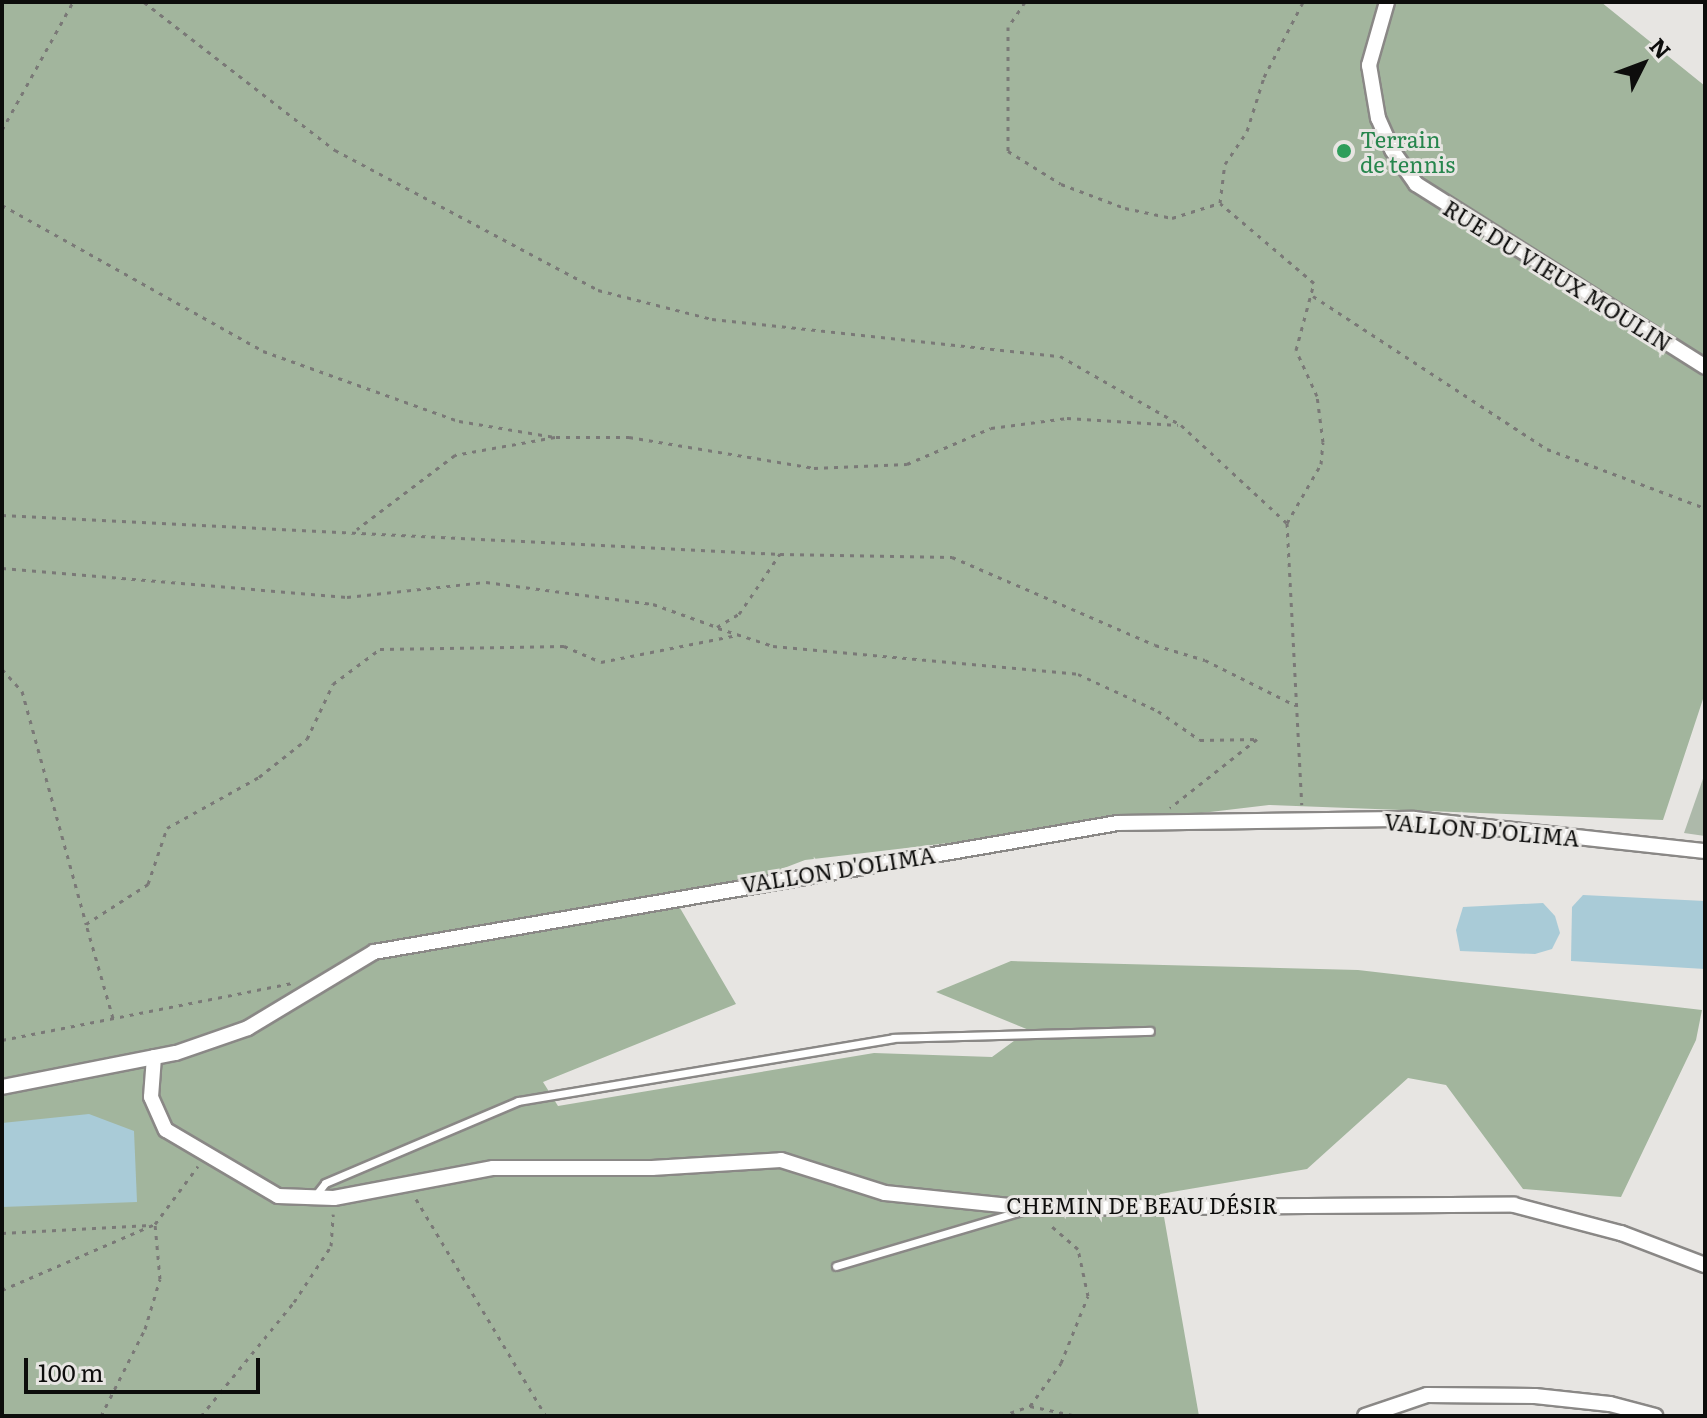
<!DOCTYPE html>
<meta charset="utf-8">
<style>
body{margin:0}
#map{position:relative;width:1707px;height:1418px;overflow:hidden;background:#e7e5e2;font-family:Literata,serif}
div>[style]{position:absolute}
.green>*{inset:0;background:#adb9aa}
.forest>*{inset:0;background:#a2b59d}
.water>*{inset:0;background:#a9cbd7}
.path>*{height:3px;margin-top:-1.5px;transform-origin:0;background:repeating-linear-gradient(90deg,#7a7977 0 4px,transparent 0 10px)}
.roads{filter:drop-shadow(2px 0 #8a8886) drop-shadow(-2px 0 #8a8886) drop-shadow(0 2px #8a8886) drop-shadow(0 -2px #8a8886)}
.lane>*{height:7px;margin:-3.5px;padding:0 3.5px;transform-origin:3.5px;border-radius:3.5px;background:#fff}
.street>*{height:14px;margin:-7px;padding:0 7px;transform-origin:7px;border-radius:7px;background:#fff}
.dots>*{width:22px;height:22px;translate:-50% -50%;box-sizing:border-box;border:4px solid #e7e5e2;border-radius:50%}
span{translate:-50% -50%;white-space:nowrap;text-align:center;line-height:1.15;-webkit-text-stroke:6px #e7e5e2;paint-order:stroke}
.leisure-label{font-size:22px;color:#27864d}
.left{translate:0 -50%;text-align:left}
.street-label{font-size:22px;color:#0d0d0c}
.frame{position:absolute;inset:0;border:4px solid #0d0d0c;pointer-events:none}
.north{position:absolute;left:1603px;top:24px;width:80px;height:80px;-webkit-text-stroke:6px #e7e5e2;paint-order:stroke;rotate:48deg;font-size:22px;font-weight:700;line-height:32px;text-align:center;color:#0d0d0c}
.north::after{content:'';display:block;margin:auto;width:28px;height:36px;background:#0d0d0c;clip-path:polygon(50% 0,100% 100%,50% 72%,0 100%)}
.scale{position:absolute;left:24px;top:1358px;width:236px;height:36px;box-sizing:border-box;border:4px solid #0d0d0c;border-top:0;padding-left:10px;font-size:24px;line-height:28px;white-space:nowrap;color:#0d0d0c;-webkit-text-stroke:6px #e7e5e2;paint-order:stroke}
</style>
<div id="map">
<div class="green">
<div style="clip-path:polygon(1705px 773px,1705px 836px,1684px 833px)"></div>
</div>
<div class="forest">
<div style="clip-path:polygon(2px 2px,1601px 2px,1705px 86px,1705px 693px,1663px 820px,1269px 805px,805px 860px,680px 908px,736px 1004px,543px 1082px,558px 1106px,874px 1053px,992px 1057px,1029px 1030px,936px 992px,1011px 961px,1358px 970px,1702px 1010px,1696px 1040px,1621px 1197px,1523px 1189px,1446px 1085px,1408px 1078px,1307px 1169px,1160px 1194px,1199px 1416px,2px 1416px)"></div>
</div>
<div class="water">
<div style="clip-path:polygon(1583px 895px,1705px 901px,1705px 969px,1571px 961px,1572px 907px)"></div>
<div style="clip-path:polygon(1543px 903px,1555px 916px,1560px 933px,1552px 949px,1535px 954px,1460px 951px,1456px 930px,1463px 907px)"></div>
<div style="clip-path:polygon(89px 1114px,134px 1131px,137px 1202px,2px 1207px,2px 1123px)"></div>
</div>
<div class="path">
<div style="left:144px;top:2px;width:242px;rotate:37.8deg"></div>
<div style="left:335px;top:150px;width:298px;rotate:28deg"></div>
<div style="left:598px;top:290px;width:118px;rotate:14.3deg"></div>
<div style="left:712px;top:319px;width:350px;rotate:6.1deg"></div>
<div style="left:1060px;top:356px;width:139px;rotate:29.7deg"></div>
<div style="left:1181px;top:425px;width:144px;rotate:42.8deg"></div>
<div style="left:1287px;top:523px;width:282px;rotate:87deg"></div>
<div style="left:1025px;top:2px;width:30px;rotate:124deg"></div>
<div style="left:1008px;top:27px;width:124px;rotate:90deg"></div>
<div style="left:1008px;top:151px;width:62px;rotate:31.9deg"></div>
<div style="left:1061px;top:184px;width:68px;rotate:20.6deg"></div>
<div style="left:1125px;top:208px;width:48px;rotate:12deg"></div>
<div style="left:1172px;top:218px;width:50px;rotate:-17.4deg"></div>
<div style="left:2px;top:130px;width:146px;rotate:-61deg"></div>
<div style="left:2px;top:205px;width:299px;rotate:29.2deg"></div>
<div style="left:263px;top:351px;width:208px;rotate:19.7deg"></div>
<div style="left:459px;top:421px;width:97px;rotate:9.5deg"></div>
<div style="left:555px;top:437px;width:102px;rotate:169.8deg"></div>
<div style="left:455px;top:455px;width:123px;rotate:142.9deg"></div>
<div style="left:1313px;top:296px;width:280px;rotate:33.2deg"></div>
<div style="left:1547px;top:449px;width:169px;rotate:20.5deg"></div>
<div style="left:556px;top:437px;width:73px"></div>
<div style="left:629px;top:437px;width:188px;rotate:9.5deg"></div>
<div style="left:814px;top:468px;width:93px;rotate:-2.5deg"></div>
<div style="left:907px;top:464px;width:91px;rotate:-23.2deg"></div>
<div style="left:991px;top:428px;width:77px;rotate:-7.5deg"></div>
<div style="left:1067px;top:418px;width:111px;rotate:3.6deg"></div>
<div style="left:2px;top:515px;width:779px;rotate:2.87deg"></div>
<div style="left:1287px;top:523px;width:68px;rotate:-60deg"></div>
<div style="left:1321px;top:464px;width:22px;rotate:-85deg"></div>
<div style="left:1323px;top:442px;width:46px;rotate:-97.4deg"></div>
<div style="left:1317px;top:396px;width:51px;rotate:-114.5deg"></div>
<div style="left:1296px;top:350px;width:69px;rotate:-75deg"></div>
<div style="left:1314px;top:283px;width:123px;rotate:-139.6deg"></div>
<div style="left:1220px;top:203px;width:39px;rotate:-83deg"></div>
<div style="left:1225px;top:164px;width:40px;rotate:-56deg"></div>
<div style="left:1247px;top:131px;width:57px;rotate:-72.5deg"></div>
<div style="left:1264px;top:77px;width:85px;rotate:-62.5deg"></div>
<div style="left:2px;top:568px;width:346px;rotate:4.8deg"></div>
<div style="left:347px;top:597px;width:140px;rotate:-6.2deg"></div>
<div style="left:486px;top:582px;width:168px;rotate:7.5deg"></div>
<div style="left:653px;top:604px;width:68px;rotate:19.8deg"></div>
<div style="left:717px;top:627px;width:26px;rotate:-31deg"></div>
<div style="left:739px;top:614px;width:73px;rotate:-55.7deg"></div>
<div style="left:780px;top:554px;width:172px;rotate:1deg"></div>
<div style="left:952px;top:557px;width:221px;rotate:23.4deg"></div>
<div style="left:1155px;top:645px;width:52px;rotate:16.7deg"></div>
<div style="left:1205px;top:660px;width:101px;rotate:26.6deg"></div>
<div style="left:718px;top:628px;width:58px;rotate:18.1deg"></div>
<div style="left:773px;top:646px;width:306px;rotate:5.2deg"></div>
<div style="left:1078px;top:674px;width:88px;rotate:24.8deg"></div>
<div style="left:1158px;top:711px;width:51px;rotate:34.6deg"></div>
<div style="left:1200px;top:740px;width:57px;rotate:-1deg"></div>
<div style="left:1257px;top:739px;width:111px;rotate:141.6deg"></div>
<div style="left:2px;top:669px;width:30px;rotate:48deg"></div>
<div style="left:22px;top:691px;width:242px;rotate:74.6deg"></div>
<div style="left:113px;top:1018px;width:98px;rotate:-106deg"></div>
<div style="left:86px;top:924px;width:74px;rotate:-32.8deg"></div>
<div style="left:148px;top:884px;width:59px;rotate:-71.3deg"></div>
<div style="left:167px;top:828px;width:105px;rotate:-29deg"></div>
<div style="left:259px;top:777px;width:61px;rotate:-38.4deg"></div>
<div style="left:307px;top:739px;width:61px;rotate:-64.7deg"></div>
<div style="left:333px;top:684px;width:59px;rotate:-36.7deg"></div>
<div style="left:380px;top:649px;width:184px;rotate:-0.9deg"></div>
<div style="left:564px;top:646px;width:40px;rotate:23.4deg"></div>
<div style="left:601px;top:662px;width:139px;rotate:-11.2deg"></div>
<div style="left:2px;top:1040px;width:297px;rotate:-11.1deg"></div>
<div style="left:416px;top:1199px;width:253px;rotate:59.1deg"></div>
<div style="left:155px;top:1224px;width:72px;rotate:-53.4deg"></div>
<div style="left:2px;top:1233px;width:148px;rotate:-3.1deg"></div>
<div style="left:2px;top:1290px;width:167px;rotate:-23.3deg"></div>
<div style="left:1030px;top:1406px;width:48px;rotate:12deg"></div>
<div style="left:101px;top:1416px;width:97px;rotate:-63.2deg"></div>
<div style="left:145px;top:1329px;width:52px;rotate:-73.3deg"></div>
<div style="left:160px;top:1279px;width:55px;rotate:-95.2deg"></div>
<div style="left:201px;top:1416px;width:147px;rotate:-50.8deg"></div>
<div style="left:294px;top:1302px;width:67px;rotate:-56.5deg"></div>
<div style="left:331px;top:1246px;width:32px;rotate:-86deg"></div>
<div style="left:1001px;top:1416px;width:31px;rotate:-19deg"></div>
<div style="left:1030px;top:1406px;width:53px;rotate:-54.2deg"></div>
<div style="left:1061px;top:1363px;width:72px;rotate:-68.1deg"></div>
<div style="left:1088px;top:1296px;width:48px;rotate:-102deg"></div>
<div style="left:1078px;top:1249px;width:38px;rotate:-139deg"></div>
</div>
<div class="roads">
<div class="lane">
<div style="left:315px;top:1196px;width:16px;rotate:-52deg"></div>
<div style="left:325px;top:1183px;width:210px;rotate:-23deg"></div>
<div style="left:518px;top:1101px;width:380px;rotate:-9.5deg"></div>
<div style="left:893px;top:1038px;width:257px;rotate:-1.6deg"></div>
<div style="left:836px;top:1266px;width:194px;rotate:-16.5deg"></div>
</div>
<div class="street">
<div style="left:1387px;top:2px;width:66px;rotate:105.9deg"></div>
<div style="left:1369px;top:65px;width:54px;rotate:80.4deg"></div>
<div style="left:1378px;top:118px;width:35px;rotate:66deg"></div>
<div style="left:1392px;top:150px;width:42px;rotate:54.8deg"></div>
<div style="left:1416px;top:184px;width:342px;rotate:32.3deg"></div>
<div style="left:154px;top:1057px;width:40px;rotate:94.3deg"></div>
<div style="left:151px;top:1097px;width:36px;rotate:66deg"></div>
<div style="left:166px;top:1130px;width:130px;rotate:30.5deg"></div>
<div style="left:278px;top:1196px;width:56px;rotate:2deg"></div>
<div style="left:334px;top:1198px;width:162px;rotate:-10.7deg"></div>
<div style="left:493px;top:1168px;width:159px"></div>
<div style="left:652px;top:1168px;width:129px;rotate:-3.5deg"></div>
<div style="left:781px;top:1160px;width:109px;rotate:17.6deg"></div>
<div style="left:885px;top:1193px;width:147px;rotate:5.9deg"></div>
<div style="left:1031px;top:1208px;width:483px;rotate:-0.4deg"></div>
<div style="left:1514px;top:1205px;width:111px;rotate:14.7deg"></div>
<div style="left:1621px;top:1233px;width:90px;rotate:20.9deg"></div>
<div style="left:2px;top:1087px;width:177px;rotate:-11.1deg"></div>
<div style="left:176px;top:1053px;width:76px;rotate:-19.1deg"></div>
<div style="left:248px;top:1028px;width:147px;rotate:-31.1deg"></div>
<div style="left:374px;top:952px;width:755px;rotate:-9.84deg"></div>
<div style="left:1118px;top:823px;width:296px;rotate:-0.8deg"></div>
<div style="left:1414px;top:819px;width:293px;rotate:6.3deg"></div>
<div style="left:1365px;top:1416px;width:65px;rotate:-18.7deg"></div>
<div style="left:1427px;top:1395px;width:108px;rotate:0.5deg"></div>
<div style="left:1535px;top:1396px;width:75px;rotate:6.1deg"></div>
<div style="left:1610px;top:1404px;width:47px;rotate:14.9deg"></div>
</div>
</div>
<div class="dots">
<div style="left:1344px;top:151px;background:#2e9e5b"></div>
</div>
<div class="leisure-label">
<span class="left" style="left:1360px;top:151px">Terrain<br>de tennis</span>
</div>
<div class="street-label">
<span style="left:1558px;top:275px;rotate:32deg">RUE DU VIEUX MOULIN</span>
<span style="left:1482px;top:829px;rotate:5deg">VALLON D'OLIMA</span>
<span style="left:838px;top:869px;rotate:-9deg">VALLON D'OLIMA</span>
<span style="left:1142px;top:1205px">CHEMIN DE BEAU DÉSIR</span>
</div>
<div class="frame"></div>
<div class="north">N</div>
<div class="scale">100 m</div>
</div>
